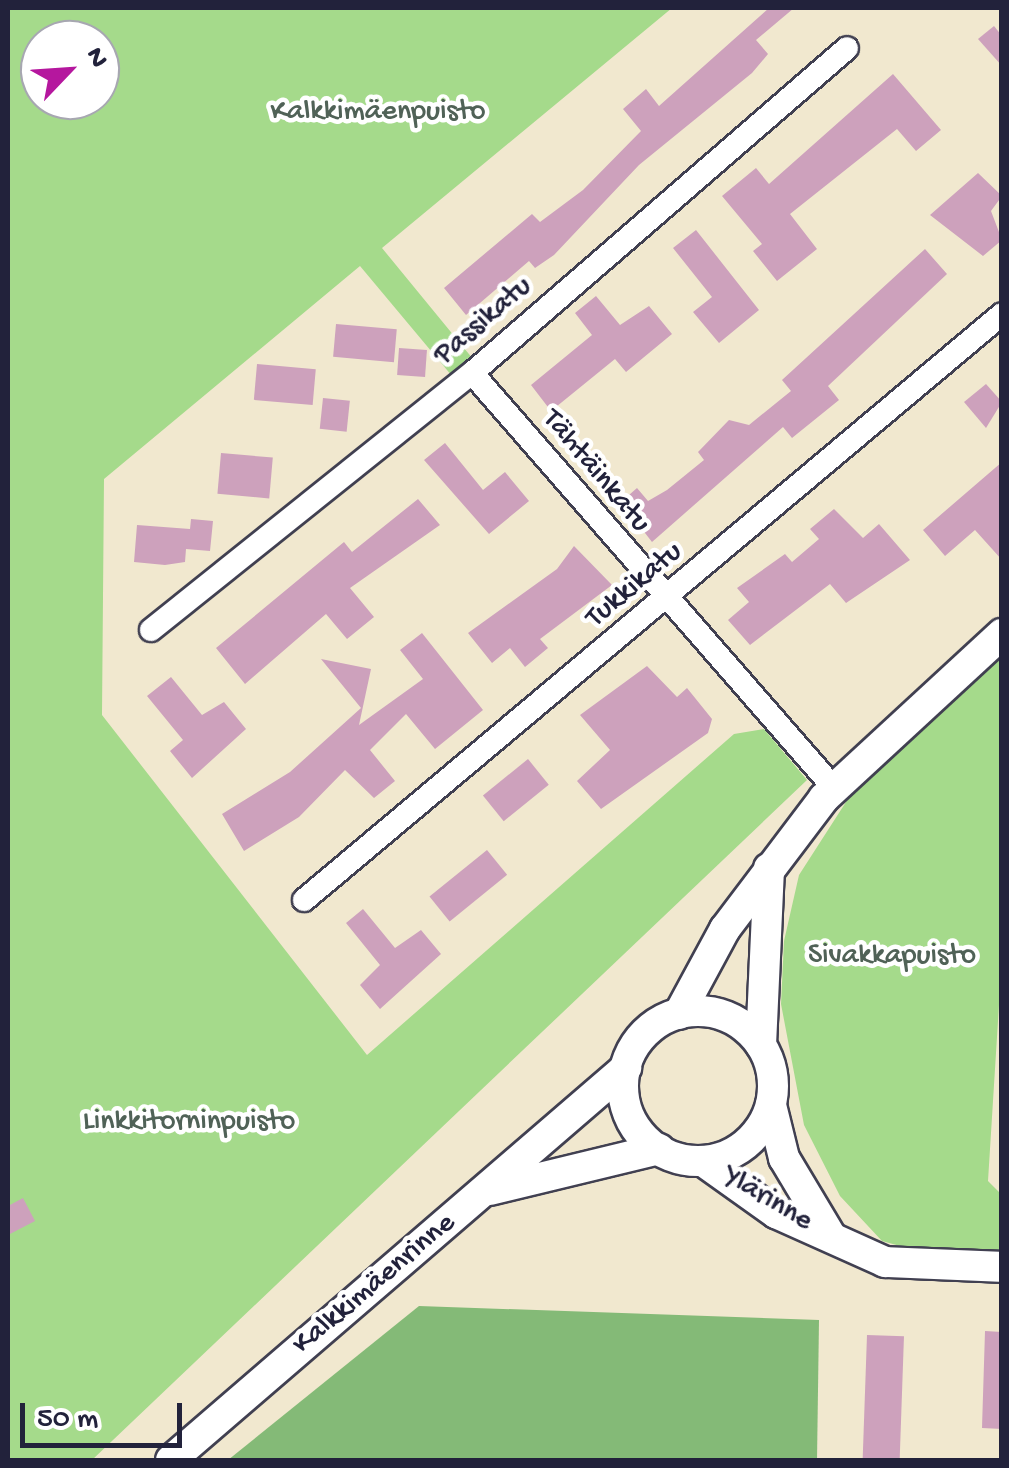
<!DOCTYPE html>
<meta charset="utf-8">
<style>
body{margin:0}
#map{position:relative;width:1009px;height:1468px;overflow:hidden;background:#f1e8cf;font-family:"Gochi Hand",sans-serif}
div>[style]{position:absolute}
.green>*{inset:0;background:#a5da8b}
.forest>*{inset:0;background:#84ba77}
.building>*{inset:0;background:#cda1bc;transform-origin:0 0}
.roads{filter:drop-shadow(2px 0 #414051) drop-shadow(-2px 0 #414051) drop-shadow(0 2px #414051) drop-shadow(0 -2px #414051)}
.street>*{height:22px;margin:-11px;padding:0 11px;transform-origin:11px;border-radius:11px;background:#fff}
.secondary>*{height:30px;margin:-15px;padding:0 15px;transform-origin:15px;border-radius:15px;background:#fff}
.secondary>.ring{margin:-15px;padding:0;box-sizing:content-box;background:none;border:30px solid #fff;border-radius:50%}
span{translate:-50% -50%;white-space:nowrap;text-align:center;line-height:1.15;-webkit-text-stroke:9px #fff;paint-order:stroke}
.park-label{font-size:30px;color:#506257}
.street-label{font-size:30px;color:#22223b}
.frame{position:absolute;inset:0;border:10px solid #22223b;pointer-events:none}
.north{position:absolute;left:20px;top:20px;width:100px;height:100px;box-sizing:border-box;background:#fff;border:2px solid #a7a7b1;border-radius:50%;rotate:65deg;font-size:28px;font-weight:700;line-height:40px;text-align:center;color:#22223b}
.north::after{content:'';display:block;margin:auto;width:35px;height:45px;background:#b5179e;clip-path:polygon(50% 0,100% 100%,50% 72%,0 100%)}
.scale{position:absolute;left:20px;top:1403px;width:162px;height:45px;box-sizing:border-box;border:5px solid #22223b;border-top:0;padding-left:12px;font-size:30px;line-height:35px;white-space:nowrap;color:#22223b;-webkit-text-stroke:8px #fff;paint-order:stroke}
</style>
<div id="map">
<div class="green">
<div style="clip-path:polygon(evenodd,8px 8px,672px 8px,382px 248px,473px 359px,452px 376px,360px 266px,104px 479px,102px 715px,367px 1055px,734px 734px,764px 729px,807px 780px,92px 1460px,8px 1460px,8px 8px,40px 40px,100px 40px,100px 100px,40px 100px,40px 40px)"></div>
<div style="clip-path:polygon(1001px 653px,1002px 957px,988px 1181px,1001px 1194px,1001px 1253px,929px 1254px,882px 1241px,840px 1196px,804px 1125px,781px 1004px,784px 941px,799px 875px,864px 774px)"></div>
</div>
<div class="forest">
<div style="clip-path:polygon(419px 1306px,819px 1320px,817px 1460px,228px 1460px)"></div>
</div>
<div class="building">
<div style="clip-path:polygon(769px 8px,794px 8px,756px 40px,768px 54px,752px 73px,639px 165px,554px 255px,535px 268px,529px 261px,466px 315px,444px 288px,532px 214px,540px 222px,583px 190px,641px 131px,623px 109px,646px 89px,659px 106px)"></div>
<div style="clip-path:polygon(994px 26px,1002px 36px,1002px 66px,978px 39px)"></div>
<div style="clip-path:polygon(893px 74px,941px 130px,916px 151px,897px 129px,790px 214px,817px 249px,777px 281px,753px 251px,762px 244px,722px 196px,756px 168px,769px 184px)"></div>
<div style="clip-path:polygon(978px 173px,1002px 196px,991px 211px,1002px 240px,983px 256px,930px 215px)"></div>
<div style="clip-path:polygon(696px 230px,759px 310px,719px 343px,693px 312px,712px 297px,673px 248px)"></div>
<div style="clip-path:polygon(925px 249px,947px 274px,828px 386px,839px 400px,792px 438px,783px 427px,652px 542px,621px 502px,637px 488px,648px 501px,667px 490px,704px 460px,698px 452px,729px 420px,749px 425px,791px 391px,782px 380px)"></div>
<div style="clip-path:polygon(596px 296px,620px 325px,649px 306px,672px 334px,626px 372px,615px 359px,551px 411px,531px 385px,592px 335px,575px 313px)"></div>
<div style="left:336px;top:324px;width:61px;height:33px;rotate:5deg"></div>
<div style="left:399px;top:348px;width:28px;height:27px;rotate:4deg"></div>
<div style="left:257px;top:364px;width:59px;height:36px;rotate:5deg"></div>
<div style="clip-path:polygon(986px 384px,1002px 402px,986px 428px,964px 402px)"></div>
<div style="left:323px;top:398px;width:27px;height:31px;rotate:6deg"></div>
<div style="clip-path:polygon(445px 443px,483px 490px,505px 472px,529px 501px,489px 534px,424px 460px)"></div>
<div style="left:221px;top:453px;width:52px;height:41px;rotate:5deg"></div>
<div style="clip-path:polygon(1002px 462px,1002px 560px,975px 530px,945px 556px,923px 530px)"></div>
<div style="clip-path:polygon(418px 499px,440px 525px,350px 588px,374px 617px,347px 639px,326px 614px,245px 684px,216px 648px,344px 542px,352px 552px)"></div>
<div style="clip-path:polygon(834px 509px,863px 538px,879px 524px,910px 560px,846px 603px,830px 584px,750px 645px,728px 620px,749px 602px,737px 588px,785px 554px,792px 562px,819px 539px,810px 529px)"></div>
<div style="clip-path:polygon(191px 519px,213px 521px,210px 551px,186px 549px,185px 562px,165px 565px,134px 562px,137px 525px,190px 529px)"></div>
<div style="clip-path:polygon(574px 546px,612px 585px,540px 639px,548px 648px,525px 667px,510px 648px,492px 663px,468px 633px,557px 569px)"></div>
<div style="clip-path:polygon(422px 633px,483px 710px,435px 749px,406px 714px,370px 750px,395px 781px,374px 798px,345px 770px,299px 817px,244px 851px,222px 814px,290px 772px,361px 708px,321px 659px,371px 669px,359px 725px,423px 679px,400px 650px)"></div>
<div style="clip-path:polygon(647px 666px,677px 697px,687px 688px,712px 719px,708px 733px,601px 809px,577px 781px,610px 750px,580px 715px)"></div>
<div style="clip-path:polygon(171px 677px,202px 715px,224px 702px,246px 729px,192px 778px,170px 751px,183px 740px,147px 696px)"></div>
<div style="left:528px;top:759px;width:33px;height:58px;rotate:51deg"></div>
<div style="left:487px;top:850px;width:32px;height:74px;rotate:51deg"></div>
<div style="clip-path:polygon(363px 909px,395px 948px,421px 930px,441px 954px,380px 1009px,360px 985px,380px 965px,346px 923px)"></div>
<div style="clip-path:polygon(23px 1198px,35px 1221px,8px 1235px,8px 1206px)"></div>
<div style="clip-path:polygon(985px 1331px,1002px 1332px,1002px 1429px,982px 1428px)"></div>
<div style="left:867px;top:1335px;width:37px;height:125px;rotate:2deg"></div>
</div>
<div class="roads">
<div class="street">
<div style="left:472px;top:373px;width:549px;rotate:48.91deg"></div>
<div style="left:151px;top:630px;width:411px;rotate:-38.7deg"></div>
<div style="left:472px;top:373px;width:496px;rotate:-40.9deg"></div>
<div style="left:304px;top:900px;width:911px;rotate:-40.01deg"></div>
</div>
<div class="secondary">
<div class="ring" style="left:623px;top:1011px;width:120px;height:120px"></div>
<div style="left:679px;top:1014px;width:97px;rotate:-61.6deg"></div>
<div style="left:725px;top:929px;width:164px;rotate:-52.9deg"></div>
<div style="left:824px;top:798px;width:242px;rotate:-42.7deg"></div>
<div style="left:761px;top:1045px;width:177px;rotate:-87.4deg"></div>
<div style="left:771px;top:1105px;width:55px;rotate:76.2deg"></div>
<div style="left:784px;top:1158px;width:90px;rotate:59.1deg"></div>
<div style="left:703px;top:1161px;width:90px;rotate:35.5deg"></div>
<div style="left:776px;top:1213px;width:120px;rotate:24.2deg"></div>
<div style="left:885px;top:1262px;width:117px;rotate:2.4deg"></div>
<div style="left:490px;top:1190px;width:174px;rotate:-13.6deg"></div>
<div style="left:171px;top:1460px;width:601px;rotate:-40.75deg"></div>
</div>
</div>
<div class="park-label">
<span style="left:378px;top:113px">Kalkkimäenpuisto</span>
<span style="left:892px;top:957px">Sivakkapuisto</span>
<span style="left:189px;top:1123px">Linkkitorninpuisto</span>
</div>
<div class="street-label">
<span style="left:484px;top:322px;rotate:-41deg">Passikatu</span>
<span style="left:595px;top:472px;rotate:50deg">Tähtäinkatu</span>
<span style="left:635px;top:586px;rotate:-40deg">Tukkikatu</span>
<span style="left:767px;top:1200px;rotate:31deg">Ylärinne</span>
<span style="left:375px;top:1285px;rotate:-40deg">Kalkkimäenrinne</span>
</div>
<div class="frame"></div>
<div class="north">N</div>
<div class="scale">50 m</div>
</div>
